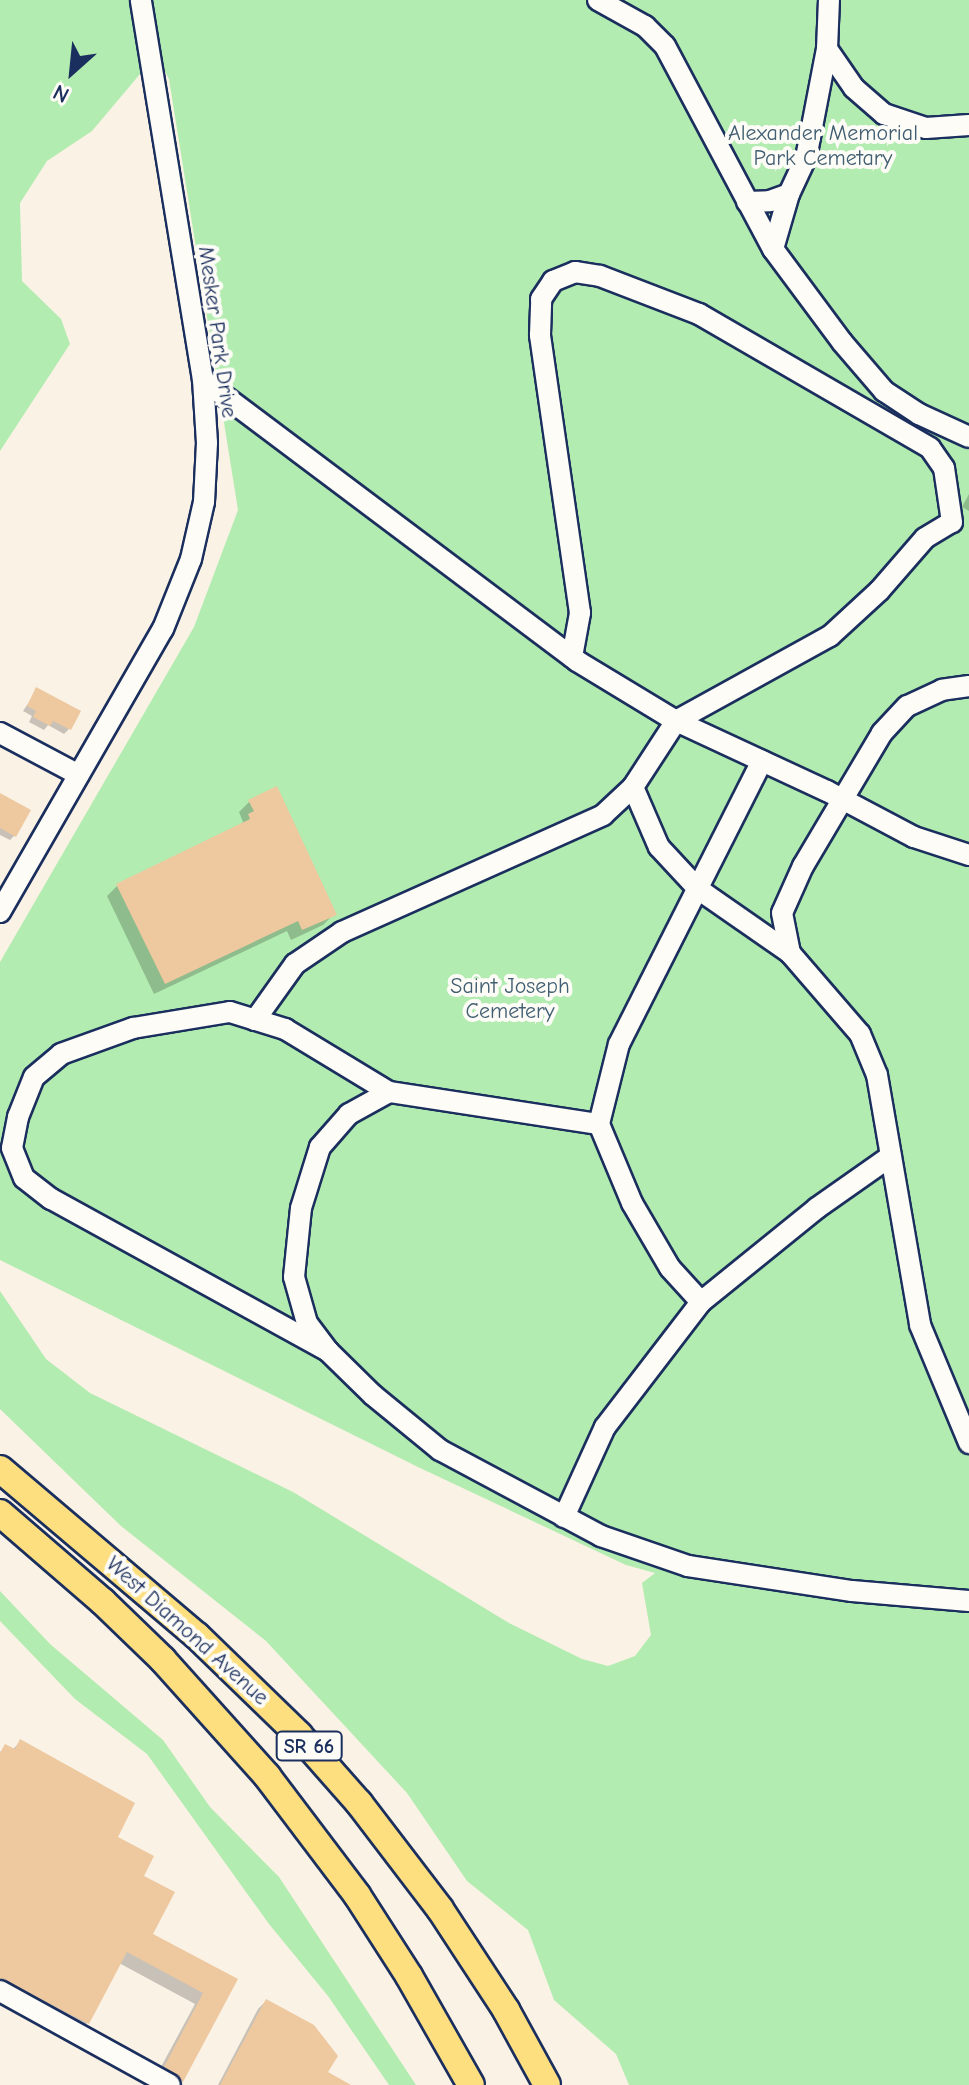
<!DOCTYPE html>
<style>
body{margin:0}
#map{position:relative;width:969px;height:2085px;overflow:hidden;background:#faf2e5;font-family:"Comic Neue",sans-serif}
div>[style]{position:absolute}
.green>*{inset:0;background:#b2ecb0}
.shadow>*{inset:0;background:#0003}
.building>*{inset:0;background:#eec89f}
.roads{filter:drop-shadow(2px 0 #1b2f5e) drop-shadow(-2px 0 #1b2f5e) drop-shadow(0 2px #1b2f5e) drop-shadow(0 -2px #1b2f5e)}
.minor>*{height:20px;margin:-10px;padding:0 10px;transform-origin:10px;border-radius:10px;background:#fdfcf7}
.major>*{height:26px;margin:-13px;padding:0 13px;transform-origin:13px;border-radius:13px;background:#fedf80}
span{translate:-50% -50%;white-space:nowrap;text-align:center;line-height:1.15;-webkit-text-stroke:8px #fdfcf7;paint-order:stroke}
.shield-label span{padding:2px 6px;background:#fdfcf7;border:2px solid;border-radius:6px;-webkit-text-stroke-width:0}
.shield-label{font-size:20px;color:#1b2f5e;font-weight:700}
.park-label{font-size:22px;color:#415e72}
.street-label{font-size:22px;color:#1b2f5e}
.north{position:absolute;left:32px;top:32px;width:80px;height:80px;-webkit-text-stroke:6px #fdfcf7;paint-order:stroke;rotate:207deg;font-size:22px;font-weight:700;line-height:32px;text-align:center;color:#1b2f5e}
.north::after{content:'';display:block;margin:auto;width:28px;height:36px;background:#1b2f5e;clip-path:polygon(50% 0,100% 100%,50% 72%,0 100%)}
</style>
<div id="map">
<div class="green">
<div style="clip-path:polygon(0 0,969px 0,969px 2085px,629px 2085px,616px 2054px,554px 2000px,528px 1930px,467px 1881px,407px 1793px,266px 1641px,121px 1526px,0 1409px,0 1291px,46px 1359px,90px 1393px,293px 1492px,509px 1623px,582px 1659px,608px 1666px,635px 1656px,651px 1635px,642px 1583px,655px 1573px,626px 1565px,418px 1467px,0 1260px,0 962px,194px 627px,238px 510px,169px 79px,156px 55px,92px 131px,47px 161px,20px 203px,22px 281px,61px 319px,70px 344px,0 451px)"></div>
<div style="clip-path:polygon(0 1591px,50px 1644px,163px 1740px,210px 1807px,279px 1877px,416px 2085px,389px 2085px,328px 1996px,269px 1924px,147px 1754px,75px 1699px,0 1621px)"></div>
</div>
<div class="shadow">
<div style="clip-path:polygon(969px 494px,969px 511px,962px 507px)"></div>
<div style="clip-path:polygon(37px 690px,69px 729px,64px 734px,48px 725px,44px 730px,29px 722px,32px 716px,23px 711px)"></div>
<div style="clip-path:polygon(0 795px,15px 835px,10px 840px,0 835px)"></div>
<div style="clip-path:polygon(250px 801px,334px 914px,323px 925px,291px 940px,287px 931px,154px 994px,107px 896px,118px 885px,238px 827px,243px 822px,239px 812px)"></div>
<div style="clip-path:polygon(21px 1741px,115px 1838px,141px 1876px,151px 1935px,235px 1980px,178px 2085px,155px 2078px,195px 2004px,119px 1963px,87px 2023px,77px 2033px,0 1992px,0 1752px,6px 1746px,12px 1750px)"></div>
<div style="clip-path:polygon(266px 2001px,326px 2073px,347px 2085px,218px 2085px,258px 2009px)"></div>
</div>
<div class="building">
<div style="clip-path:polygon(36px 687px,81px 711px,71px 730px,53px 721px,50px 726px,33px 717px,36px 711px,27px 706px)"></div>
<div style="clip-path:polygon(277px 786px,337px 915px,302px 930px,298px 921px,165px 984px,116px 884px,250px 819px,248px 814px,254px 811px,248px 800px)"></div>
<div style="clip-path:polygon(0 793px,31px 810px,16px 837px,0 828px)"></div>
<div style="clip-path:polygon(20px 1739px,135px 1803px,118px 1837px,154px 1856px,144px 1876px,175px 1892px,153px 1934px,238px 1979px,183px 2082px,164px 2067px,203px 1993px,127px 1952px,89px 2024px,0 1978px,0 1753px,5px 1744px,15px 1749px)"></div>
<div style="clip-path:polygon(266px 1999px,314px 2025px,338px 2056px,328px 2072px,351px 2085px,220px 2085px)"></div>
</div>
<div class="roads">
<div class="minor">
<div style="left:598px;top:0;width:54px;rotate:29deg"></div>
<div style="left:645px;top:26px;width:28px;rotate:45deg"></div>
<div style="left:665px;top:46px;width:230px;rotate:62deg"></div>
<div style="left:773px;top:249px;width:116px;rotate:53.4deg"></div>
<div style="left:842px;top:342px;width:65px;rotate:49.4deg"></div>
<div style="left:884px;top:391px;width:42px;rotate:33.3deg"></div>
<div style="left:919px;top:414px;width:55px;rotate:24.7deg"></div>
<div style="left:827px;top:49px;width:47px;rotate:55.3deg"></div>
<div style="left:854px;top:88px;width:40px;rotate:41deg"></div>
<div style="left:884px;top:114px;width:44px;rotate:18.4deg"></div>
<div style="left:926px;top:128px;width:43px;rotate:-4deg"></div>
<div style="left:747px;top:202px;width:23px;rotate:-2deg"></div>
<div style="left:770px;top:201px;width:20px;rotate:-20deg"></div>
<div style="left:789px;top:194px;width:40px;rotate:-65deg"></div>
<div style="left:806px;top:158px;width:111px;rotate:-79.1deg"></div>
<div style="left:827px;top:49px;width:49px;rotate:-87.7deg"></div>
<div style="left:773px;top:249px;width:57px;rotate:-73.8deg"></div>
<div style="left:203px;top:380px;width:468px;rotate:36.9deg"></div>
<div style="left:577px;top:661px;width:116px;rotate:31.2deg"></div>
<div style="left:676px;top:721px;width:166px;rotate:24.9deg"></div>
<div style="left:827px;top:791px;width:98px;rotate:27.9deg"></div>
<div style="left:914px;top:837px;width:58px;rotate:18.1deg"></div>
<div style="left:572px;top:657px;width:45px;rotate:-79.7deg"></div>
<div style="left:580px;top:613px;width:281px;rotate:-98.2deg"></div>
<div style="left:540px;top:335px;width:36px;rotate:-88deg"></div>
<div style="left:541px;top:299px;width:22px;rotate:-56deg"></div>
<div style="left:553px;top:281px;width:24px;rotate:-22deg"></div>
<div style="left:575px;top:272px;width:25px;rotate:9deg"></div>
<div style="left:600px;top:276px;width:106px;rotate:21deg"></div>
<div style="left:699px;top:314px;width:267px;rotate:30.1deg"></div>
<div style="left:930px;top:448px;width:24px;rotate:55deg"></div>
<div style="left:944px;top:468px;width:55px;rotate:81.6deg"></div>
<div style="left:969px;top:686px;width:27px;rotate:172deg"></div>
<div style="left:942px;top:690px;width:38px;rotate:155deg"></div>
<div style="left:907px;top:706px;width:37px;rotate:133deg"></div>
<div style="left:882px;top:733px;width:155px;rotate:120.7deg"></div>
<div style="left:803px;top:866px;width:51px;rotate:114.1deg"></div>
<div style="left:782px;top:913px;width:41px;rotate:78.7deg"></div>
<div style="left:790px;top:953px;width:107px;rotate:49.2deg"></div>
<div style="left:860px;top:1034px;width:44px;rotate:67.5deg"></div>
<div style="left:877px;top:1075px;width:254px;rotate:80.2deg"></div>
<div style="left:920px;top:1325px;width:128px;rotate:67.4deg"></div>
<div style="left:0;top:733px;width:89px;rotate:28deg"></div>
<div style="left:633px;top:787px;width:65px;rotate:66.6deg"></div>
<div style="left:659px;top:847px;width:57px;rotate:47.1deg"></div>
<div style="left:698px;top:889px;width:112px;rotate:34.8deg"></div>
<div style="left:0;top:912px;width:327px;rotate:-60.1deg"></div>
<div style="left:163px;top:629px;width:75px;rotate:-68.2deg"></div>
<div style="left:191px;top:559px;width:58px;rotate:-77.2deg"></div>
<div style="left:204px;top:502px;width:59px;rotate:-87.1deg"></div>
<div style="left:207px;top:443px;width:63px;rotate:-93.6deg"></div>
<div style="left:203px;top:380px;width:385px;rotate:-99.3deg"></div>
<div style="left:255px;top:1020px;width:69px;rotate:-54.5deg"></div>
<div style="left:295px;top:964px;width:57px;rotate:-34.2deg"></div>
<div style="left:342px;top:932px;width:286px;rotate:-24.1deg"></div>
<div style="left:603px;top:815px;width:41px;rotate:-43deg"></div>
<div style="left:633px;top:787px;width:79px;rotate:-56.9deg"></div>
<div style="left:676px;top:721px;width:176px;rotate:-28.9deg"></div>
<div style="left:830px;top:636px;width:67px;rotate:-42.6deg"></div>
<div style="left:879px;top:591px;width:70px;rotate:-49deg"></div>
<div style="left:925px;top:538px;width:31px;rotate:-31deg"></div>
<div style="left:389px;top:1092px;width:46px;rotate:151.2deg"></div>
<div style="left:349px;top:1114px;width:44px;rotate:131.3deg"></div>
<div style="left:320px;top:1147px;width:64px;rotate:107.3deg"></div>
<div style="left:301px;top:1208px;width:69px;rotate:95.8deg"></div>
<div style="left:294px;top:1277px;width:48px;rotate:74.2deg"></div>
<div style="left:307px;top:1323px;width:35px;rotate:53deg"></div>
<div style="left:328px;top:1351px;width:63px;rotate:44.4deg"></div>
<div style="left:373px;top:1395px;width:87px;rotate:39.4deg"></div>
<div style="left:440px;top:1450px;width:183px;rotate:28.1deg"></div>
<div style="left:601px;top:1536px;width:92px;rotate:19deg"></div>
<div style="left:688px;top:1566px;width:166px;rotate:8.7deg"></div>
<div style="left:852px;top:1591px;width:117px;rotate:4.9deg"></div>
<div style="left:599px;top:1124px;width:82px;rotate:-76deg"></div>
<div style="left:619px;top:1044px;width:317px;rotate:-63.2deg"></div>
<div style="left:701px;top:1302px;width:149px;rotate:-39deg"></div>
<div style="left:817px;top:1208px;width:90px;rotate:-35.1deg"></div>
<div style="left:328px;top:1351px;width:316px;rotate:-151.2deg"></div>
<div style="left:51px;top:1199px;width:34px;rotate:-142deg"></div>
<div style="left:24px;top:1178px;width:32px;rotate:-112deg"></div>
<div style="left:12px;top:1148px;width:32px;rotate:-79deg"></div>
<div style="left:18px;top:1117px;width:43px;rotate:-68.2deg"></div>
<div style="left:34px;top:1077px;width:35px;rotate:-40deg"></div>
<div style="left:61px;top:1054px;width:77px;rotate:-19.9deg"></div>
<div style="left:133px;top:1028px;width:98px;rotate:-9.4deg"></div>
<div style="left:230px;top:1012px;width:58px;rotate:17.2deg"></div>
<div style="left:285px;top:1029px;width:122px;rotate:31.2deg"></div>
<div style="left:389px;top:1092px;width:212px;rotate:8.7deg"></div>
<div style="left:599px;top:1124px;width:86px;rotate:67.3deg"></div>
<div style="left:632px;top:1203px;width:75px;rotate:59.7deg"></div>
<div style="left:670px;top:1268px;width:46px;rotate:47.6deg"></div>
<div style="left:701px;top:1302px;width:158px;rotate:127.5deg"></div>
<div style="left:605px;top:1427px;width:99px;rotate:114.5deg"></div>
<div style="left:0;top:1991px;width:194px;rotate:28.9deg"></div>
</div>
<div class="major">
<div style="left:0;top:1469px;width:258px;rotate:40.3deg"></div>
<div style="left:197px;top:1636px;width:142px;rotate:44.1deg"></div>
<div style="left:299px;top:1735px;width:91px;rotate:48.6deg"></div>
<div style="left:359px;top:1803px;width:133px;rotate:52.6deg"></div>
<div style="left:440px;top:1909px;width:121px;rotate:56.8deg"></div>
<div style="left:506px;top:2010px;width:85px;rotate:61.3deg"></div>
<div style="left:0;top:1513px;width:136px;rotate:40.8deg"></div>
<div style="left:103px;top:1602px;width:83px;rotate:44deg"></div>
<div style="left:163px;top:1660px;width:156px;rotate:48.1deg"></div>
<div style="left:267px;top:1776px;width:149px;rotate:52.9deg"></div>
<div style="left:357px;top:1895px;width:96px;rotate:57.3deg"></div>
<div style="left:409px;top:1976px;width:125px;rotate:60.4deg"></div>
</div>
</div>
<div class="shield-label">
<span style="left:309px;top:1746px">SR 66</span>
</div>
<div class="park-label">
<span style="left:823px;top:146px">Alexander Memorial<br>Park Cemetary</span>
<span style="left:510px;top:999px">Saint Joseph<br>Cemetery</span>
</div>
<div class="street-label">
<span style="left:217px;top:332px;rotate:82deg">Mesker Park Drive</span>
<span style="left:187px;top:1631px;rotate:42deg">West Diamond Avenue</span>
</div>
<div class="north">N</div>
</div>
